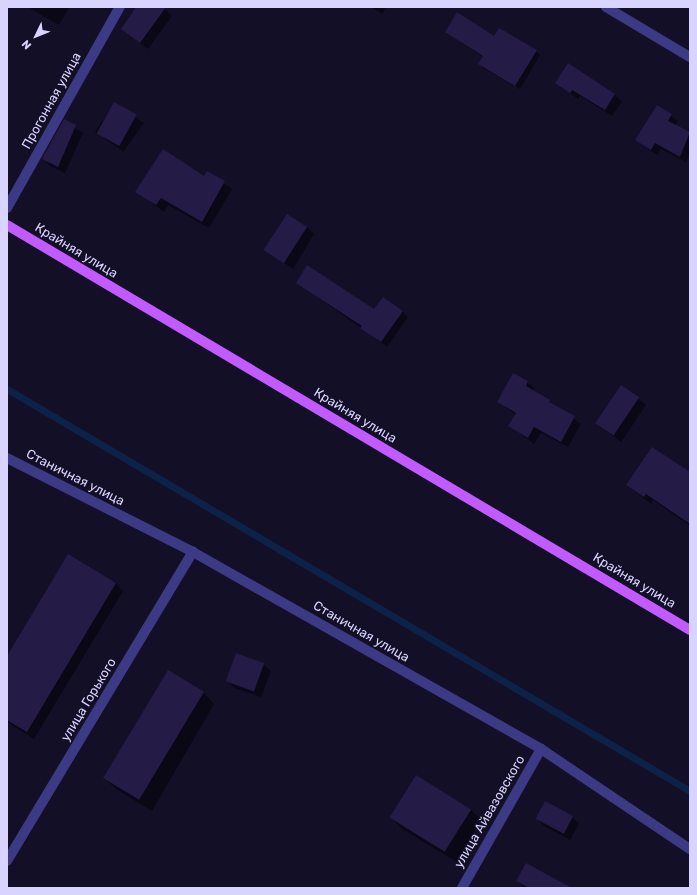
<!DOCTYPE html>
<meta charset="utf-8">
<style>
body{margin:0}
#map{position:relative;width:697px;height:895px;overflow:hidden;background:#130f26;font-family:Rubik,sans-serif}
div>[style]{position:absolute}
.shadow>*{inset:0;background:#0007;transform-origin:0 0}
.stream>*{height:7px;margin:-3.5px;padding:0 3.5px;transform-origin:3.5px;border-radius:3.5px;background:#0c2248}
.building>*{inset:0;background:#241b47;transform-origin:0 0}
.minor>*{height:10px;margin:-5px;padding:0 5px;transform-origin:5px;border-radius:5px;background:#3d3a85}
.major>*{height:10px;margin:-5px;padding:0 5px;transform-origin:5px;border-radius:5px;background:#c25bff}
span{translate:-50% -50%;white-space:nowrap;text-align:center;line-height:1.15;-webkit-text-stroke:3px #130f26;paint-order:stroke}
.street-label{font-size:13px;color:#d9d4ff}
.frame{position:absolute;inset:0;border:8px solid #d9d4ff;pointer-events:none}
.north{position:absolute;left:16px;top:16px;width:40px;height:40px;-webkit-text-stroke:3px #130f26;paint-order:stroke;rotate:227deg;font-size:11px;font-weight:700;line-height:16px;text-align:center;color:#d9d4ff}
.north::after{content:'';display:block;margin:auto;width:14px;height:18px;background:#d9d4ff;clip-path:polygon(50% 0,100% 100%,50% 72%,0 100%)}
</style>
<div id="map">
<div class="shadow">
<div style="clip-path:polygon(28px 7px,69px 7px,59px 25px)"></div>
<div style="clip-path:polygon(137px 7px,162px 7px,172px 16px,148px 49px,122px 29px)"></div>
<div style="clip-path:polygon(371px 7px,386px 7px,382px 14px)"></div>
<div style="clip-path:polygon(446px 32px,495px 37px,536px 51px,540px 55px,520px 89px,483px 68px,479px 64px,483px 57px)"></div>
<div style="clip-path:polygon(557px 83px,614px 94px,622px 102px,612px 116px,580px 96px,578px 99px)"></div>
<div style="left:115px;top:103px;width:35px;height:35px;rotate:35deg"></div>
<div style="clip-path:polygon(657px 106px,678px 121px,675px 125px,690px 133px,690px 154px,686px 162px,661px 149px,657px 155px,636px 140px)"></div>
<div style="clip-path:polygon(65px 121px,83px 133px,65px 173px,50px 166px,43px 159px)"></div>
<div style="clip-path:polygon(207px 172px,232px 189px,209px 228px,168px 205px,164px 212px,137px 192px,204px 177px)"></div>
<div style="clip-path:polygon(307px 227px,314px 234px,293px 269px,266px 250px)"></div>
<div style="clip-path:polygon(297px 282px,374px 310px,402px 311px,408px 317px,387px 347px)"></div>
<div style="clip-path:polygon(527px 382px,534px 388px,532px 391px,581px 424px,568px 447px,541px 433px,534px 444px,510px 426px,516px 415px,498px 402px)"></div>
<div style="clip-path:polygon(638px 398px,646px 405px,621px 442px,597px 424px)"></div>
<div style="clip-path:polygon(690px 481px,690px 526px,653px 500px,651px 504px,627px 485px)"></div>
<div style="clip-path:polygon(68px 555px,116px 583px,123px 591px,34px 739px,7px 722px,7px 658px)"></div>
<div style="clip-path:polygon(263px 664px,271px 671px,261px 697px,234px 688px,227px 680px)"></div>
<div style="clip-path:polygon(168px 672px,204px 693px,214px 704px,152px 811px,116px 789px,105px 779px)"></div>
<div style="clip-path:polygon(416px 777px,471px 810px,481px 820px,457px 862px,402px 829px,392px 818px)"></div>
<div style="clip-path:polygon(572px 817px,579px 824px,570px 840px,544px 826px,537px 819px)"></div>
<div style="clip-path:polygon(517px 881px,559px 888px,525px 888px)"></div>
</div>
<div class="stream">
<div style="left:7px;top:389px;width:793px;rotate:30.48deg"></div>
</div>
<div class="building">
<div style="clip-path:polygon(136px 7px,166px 7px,140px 43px,121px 29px)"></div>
<div style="clip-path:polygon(457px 12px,494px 36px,499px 28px,537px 50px,515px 86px,478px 64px,483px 56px,445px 32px)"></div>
<div style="clip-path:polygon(568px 63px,615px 94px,605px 110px,572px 90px,570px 93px,555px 83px)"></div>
<div style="left:114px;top:102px;width:26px;height:36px;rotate:29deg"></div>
<div style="clip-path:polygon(657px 105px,672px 114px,668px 121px,690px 132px,680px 157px,655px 143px,651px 150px,635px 140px)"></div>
<div style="clip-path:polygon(64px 119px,76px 125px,58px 167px,42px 159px)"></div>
<div style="clip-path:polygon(163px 149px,204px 176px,207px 171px,225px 181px,202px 222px,161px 198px,156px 205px,135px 192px)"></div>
<div style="left:287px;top:214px;width:24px;height:43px;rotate:33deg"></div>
<div style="clip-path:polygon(307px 265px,374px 309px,383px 297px,403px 311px,381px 342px,360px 328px,362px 326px,296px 283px)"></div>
<div style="clip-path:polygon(513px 373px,528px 381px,526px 386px,550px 400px,549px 402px,575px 416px,561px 442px,534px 427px,528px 438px,508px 426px,516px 413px,497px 402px)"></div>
<div style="left:621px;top:385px;width:22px;height:46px;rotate:34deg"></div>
<div style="clip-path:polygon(652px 447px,690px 472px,690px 524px,646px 494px,644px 497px,626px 485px)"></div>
<div style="clip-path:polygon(68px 554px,116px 583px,27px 732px,7px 720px,7px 656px)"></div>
<div style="left:236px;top:653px;width:30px;height:30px;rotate:20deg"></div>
<div style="left:168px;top:670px;width:42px;height:126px;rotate:31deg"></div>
<div style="left:416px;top:775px;width:65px;height:50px;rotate:32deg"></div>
<div style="left:545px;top:801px;width:32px;height:20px;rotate:28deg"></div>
<div style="clip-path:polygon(526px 863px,572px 888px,529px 888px,516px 881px)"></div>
</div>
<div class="minor">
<div style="left:606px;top:7px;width:98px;rotate:30.8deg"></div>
<div style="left:7px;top:208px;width:231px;rotate:-60.7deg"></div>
<div style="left:7px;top:458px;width:208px;rotate:26.8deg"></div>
<div style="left:193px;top:552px;width:400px;rotate:29.5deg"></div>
<div style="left:541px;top:749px;width:179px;rotate:33.9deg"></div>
<div style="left:7px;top:861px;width:361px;rotate:-59deg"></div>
<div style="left:462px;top:888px;width:160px;rotate:-60.4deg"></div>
</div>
<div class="major">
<div style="left:7px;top:225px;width:794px;rotate:30.67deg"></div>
</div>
<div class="street-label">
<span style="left:52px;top:101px;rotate:-61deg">Прогонная улица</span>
<span style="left:76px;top:251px;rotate:31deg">Крайняя улица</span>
<span style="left:355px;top:416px;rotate:31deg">Крайняя улица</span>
<span style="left:75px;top:478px;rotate:27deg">Станичная улица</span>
<span style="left:634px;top:581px;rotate:31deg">Крайняя улица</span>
<span style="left:361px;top:632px;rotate:30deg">Станичная улица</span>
<span style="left:89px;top:700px;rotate:-59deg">улица Горького</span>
<span style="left:490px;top:812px;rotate:-60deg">улица Айвазовского</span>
</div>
<div class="frame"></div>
<div class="north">N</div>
</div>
